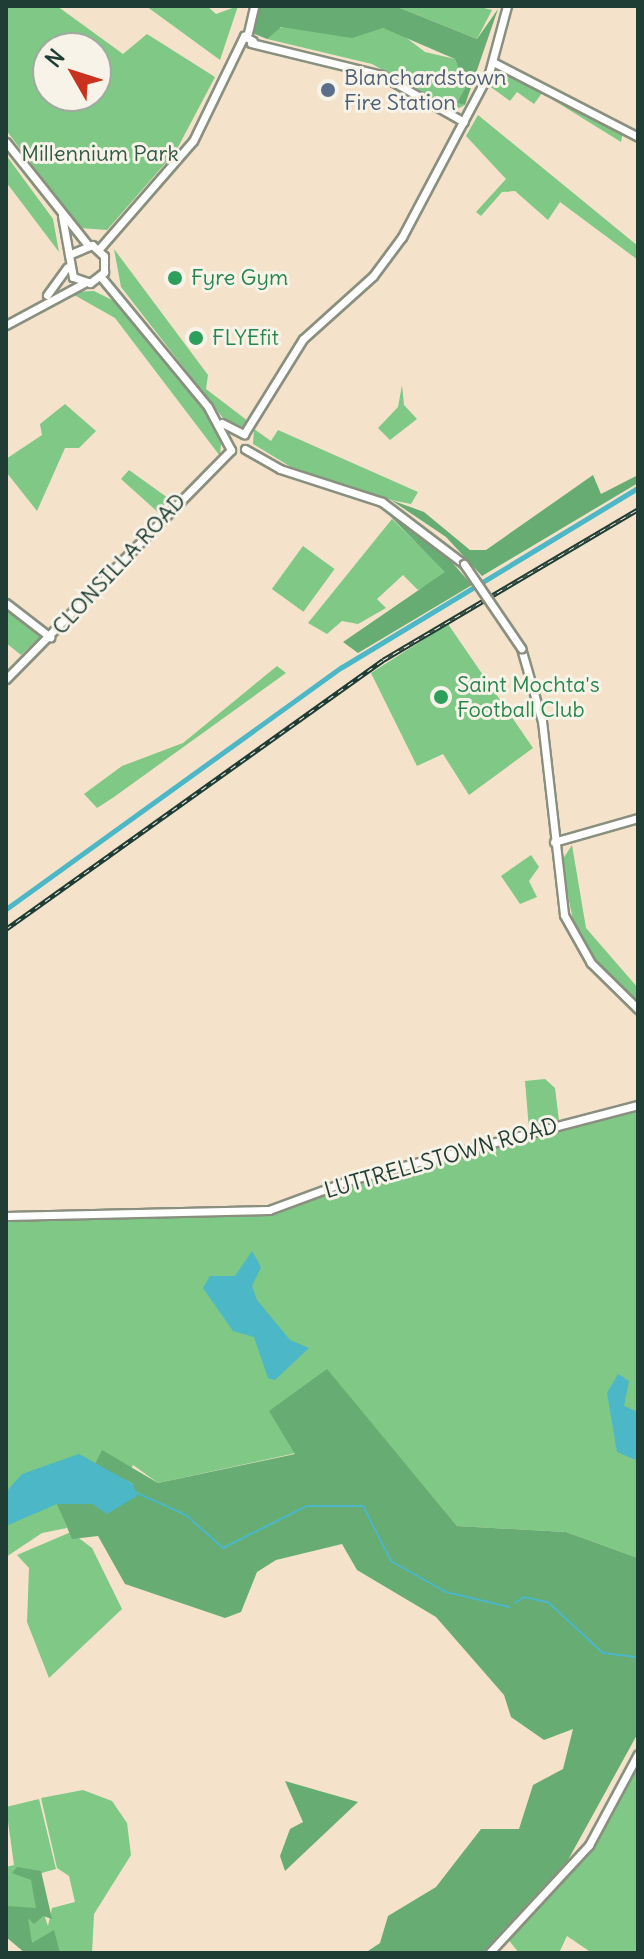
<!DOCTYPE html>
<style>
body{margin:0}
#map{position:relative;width:644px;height:1959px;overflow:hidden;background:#f4e3ca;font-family:Delius,sans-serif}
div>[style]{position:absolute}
.green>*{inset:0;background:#7fc885;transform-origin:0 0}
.forest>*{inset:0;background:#67ac72}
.water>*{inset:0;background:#4bb7c7}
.stream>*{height:2px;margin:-1px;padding:0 1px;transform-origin:1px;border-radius:1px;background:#4bb7c7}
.canal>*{height:5px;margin:-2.5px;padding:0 2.5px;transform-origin:2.5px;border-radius:2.5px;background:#4bb7c7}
.roads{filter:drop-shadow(2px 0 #8a907f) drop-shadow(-2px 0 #8a907f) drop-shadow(0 2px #8a907f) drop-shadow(0 -2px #8a907f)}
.secondary>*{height:7px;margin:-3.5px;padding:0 3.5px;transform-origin:3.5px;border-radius:3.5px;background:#fff}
.rail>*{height:5px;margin-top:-2.5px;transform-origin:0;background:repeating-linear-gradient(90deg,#f7f3e8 0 6px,#1f3d34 0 12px);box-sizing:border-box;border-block:2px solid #1f3d34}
.bridges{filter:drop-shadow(2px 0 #8a907f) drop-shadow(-2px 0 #8a907f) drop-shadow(0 2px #8a907f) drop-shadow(0 -2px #8a907f)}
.secondary-bridge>*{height:7px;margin:-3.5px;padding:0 3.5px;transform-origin:3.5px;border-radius:3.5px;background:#fff}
.dots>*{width:22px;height:22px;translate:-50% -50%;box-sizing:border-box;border:4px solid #f7f3e8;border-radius:50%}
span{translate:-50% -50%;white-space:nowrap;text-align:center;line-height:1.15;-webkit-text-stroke:6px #f7f3e8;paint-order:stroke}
.service-label{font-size:22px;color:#4e5e75}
.left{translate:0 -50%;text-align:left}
.park-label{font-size:22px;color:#325944}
.leisure-label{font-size:22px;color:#27864d}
.street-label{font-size:22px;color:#1f3d34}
.frame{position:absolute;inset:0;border:8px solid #1f3d34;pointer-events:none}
.north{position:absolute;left:32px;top:32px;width:80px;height:80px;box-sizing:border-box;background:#f7f3e8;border:2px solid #a1aaa0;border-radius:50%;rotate:309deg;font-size:22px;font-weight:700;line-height:32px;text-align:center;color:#1f3d34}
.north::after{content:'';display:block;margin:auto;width:28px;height:36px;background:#c8321e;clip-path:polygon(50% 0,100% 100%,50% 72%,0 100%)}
</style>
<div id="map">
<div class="green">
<div style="clip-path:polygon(evenodd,6px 6px,57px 6px,123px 54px,147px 34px,215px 77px,176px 151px,107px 230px,80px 228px,6px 130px,6px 6px,48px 48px,96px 48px,96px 96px,48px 96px,48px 48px)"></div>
<div style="clip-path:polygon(146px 6px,207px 6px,216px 14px,238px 6px,220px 60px)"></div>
<div style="clip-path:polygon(395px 6px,476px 6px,492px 10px,477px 39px)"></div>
<div style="clip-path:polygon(288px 26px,342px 36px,383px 28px,400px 33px,425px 52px,455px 59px,465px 88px,458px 103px,465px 105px,455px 110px,372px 64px,267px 39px,270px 30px)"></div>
<div style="clip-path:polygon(499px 68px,623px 132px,621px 142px,542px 93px,534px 104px,517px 92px,510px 101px,488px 85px)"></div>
<div style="clip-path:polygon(478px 115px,638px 246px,638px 260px,560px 202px,548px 220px,515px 191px,502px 192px,481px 216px,476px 212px,506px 179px,466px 136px)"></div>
<div style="clip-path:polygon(6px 155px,53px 219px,59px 252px,6px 182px)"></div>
<div style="clip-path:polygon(114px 249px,208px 375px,206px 389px,248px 421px,243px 427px,223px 418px,121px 287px)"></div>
<div style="clip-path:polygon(94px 291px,118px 303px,222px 432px,220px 456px,115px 318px,69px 292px)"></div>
<div style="clip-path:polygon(402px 385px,404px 405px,417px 419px,390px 440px,378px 428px,398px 407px)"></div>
<div style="clip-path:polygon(65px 404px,96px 431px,79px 448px,65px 448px,37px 511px,7px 473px,6px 459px,42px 435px,40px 424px)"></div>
<div style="clip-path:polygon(254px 429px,271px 441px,278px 430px,418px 492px,411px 504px,391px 500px,291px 467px,253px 444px)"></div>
<div style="clip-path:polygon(129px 470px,168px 498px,160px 514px,121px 479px)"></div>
<div style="clip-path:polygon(392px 519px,446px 572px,442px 579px,418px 590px,403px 575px,377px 599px,386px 608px,358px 624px,342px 621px,327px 634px,308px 623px)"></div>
<div style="left:303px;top:546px;width:39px;height:53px;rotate:36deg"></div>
<div style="clip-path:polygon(6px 609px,40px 637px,21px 655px,6px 643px)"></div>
<div style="clip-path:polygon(448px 624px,533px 748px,469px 795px,443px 754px,417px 766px,371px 673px)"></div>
<div style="clip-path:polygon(277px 666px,286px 673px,114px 797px,97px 808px,84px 794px,122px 766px,183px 743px)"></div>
<div style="clip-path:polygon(572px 845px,586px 928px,638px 988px,638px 1002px,596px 963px,574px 925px,561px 862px)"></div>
<div style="clip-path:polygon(531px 855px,539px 867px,529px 881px,537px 897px,520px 904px,501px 876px)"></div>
<div style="clip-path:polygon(545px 1079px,555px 1088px,559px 1121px,529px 1129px,525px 1081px)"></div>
<div style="clip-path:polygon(638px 1109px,638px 1558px,566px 1532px,457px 1526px,327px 1370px,296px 1453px,158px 1483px,133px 1465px,107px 1514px,58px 1504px,67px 1528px,42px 1533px,6px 1557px,6px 1219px,266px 1214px,349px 1184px)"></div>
<div style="clip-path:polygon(71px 1532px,92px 1548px,122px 1609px,49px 1678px,27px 1622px,29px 1568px,17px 1555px)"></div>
<div style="clip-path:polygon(638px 1760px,638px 1953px,592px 1953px,567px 1936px,559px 1953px,519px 1953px,507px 1938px,512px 1931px,594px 1845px)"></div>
<div style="clip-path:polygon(83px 1790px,112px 1801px,127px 1823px,131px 1855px,94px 1914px,92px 1953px,29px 1953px,6px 1915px,6px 1867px,14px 1865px,6px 1807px,39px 1799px,56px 1869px,31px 1876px,48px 1926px,52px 1908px,75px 1902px,69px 1876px,57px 1868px,41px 1798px)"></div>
</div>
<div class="forest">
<div style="clip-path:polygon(260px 6px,395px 6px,477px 39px,498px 9px,465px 105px,457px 103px,465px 88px,455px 59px,383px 28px,352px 38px,281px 27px,267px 39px,252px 33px)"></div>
<div style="clip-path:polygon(593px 475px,601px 494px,638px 475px,638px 483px,482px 576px,446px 537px,391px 500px,424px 512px,470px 550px,486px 550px)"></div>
<div style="clip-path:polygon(390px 516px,442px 551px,472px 585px,358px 653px,343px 642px,445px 572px)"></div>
<div style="clip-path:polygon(327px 1369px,457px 1526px,566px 1532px,638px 1558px,638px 1733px,568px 1860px,482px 1953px,365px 1953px,380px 1943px,388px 1916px,436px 1887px,481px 1829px,519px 1829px,533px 1785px,563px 1769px,573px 1729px,544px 1740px,511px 1717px,504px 1695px,436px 1617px,357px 1570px,342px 1544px,276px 1560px,257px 1572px,241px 1612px,225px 1618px,125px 1584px,98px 1536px,72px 1539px,57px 1504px,92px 1504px,133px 1484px,95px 1464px,102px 1450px,158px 1483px,295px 1454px,269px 1411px)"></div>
<div style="clip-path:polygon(285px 1781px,358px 1802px,285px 1871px,280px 1856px,290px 1829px,303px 1822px)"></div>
<div style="clip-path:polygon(17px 1867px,41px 1871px,52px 1919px,43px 1916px,34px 1924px,28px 1918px,32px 1943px,54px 1930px,60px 1953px,25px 1953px,6px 1937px,6px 1906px,36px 1908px,31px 1880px,12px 1873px)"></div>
</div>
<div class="water">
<div style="clip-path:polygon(252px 1251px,261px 1267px,252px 1286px,257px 1300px,290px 1340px,309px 1348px,275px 1380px,268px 1378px,254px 1337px,233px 1331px,203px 1288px,210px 1276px,235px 1276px)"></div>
<div style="clip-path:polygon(618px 1374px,629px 1381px,624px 1406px,638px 1412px,638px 1461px,617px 1452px,607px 1393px)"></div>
<div style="clip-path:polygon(79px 1454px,133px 1484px,137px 1496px,107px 1514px,92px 1504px,57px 1504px,6px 1526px,6px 1492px,22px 1474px)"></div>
</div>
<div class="stream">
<div style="left:135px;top:1492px;width:56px;rotate:24.3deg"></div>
<div style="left:186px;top:1515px;width:50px;rotate:41.7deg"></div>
<div style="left:223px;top:1548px;width:94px;rotate:-26.6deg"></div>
<div style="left:307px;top:1506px;width:56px"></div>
<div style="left:363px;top:1506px;width:62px;rotate:63deg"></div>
<div style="left:391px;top:1561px;width:63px;rotate:29.4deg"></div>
<div style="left:446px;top:1592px;width:65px;rotate:13.4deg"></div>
<div style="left:515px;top:1603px;width:11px;rotate:-34deg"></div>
<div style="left:524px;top:1597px;width:26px;rotate:13deg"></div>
<div style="left:549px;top:1603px;width:74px;rotate:42.8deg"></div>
<div style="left:603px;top:1653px;width:35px;rotate:7deg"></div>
</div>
<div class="canal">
<div style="left:6px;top:909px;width:414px;rotate:-35.8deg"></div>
<div style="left:342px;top:667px;width:346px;rotate:-31.2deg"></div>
</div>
<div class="roads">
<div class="secondary">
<div style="left:248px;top:33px;width:28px;rotate:-77deg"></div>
<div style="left:251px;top:43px;width:134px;rotate:13.8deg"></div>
<div style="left:381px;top:75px;width:95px;rotate:29.5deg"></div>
<div style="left:493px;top:62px;width:163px;rotate:27.3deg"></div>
<div style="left:6px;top:142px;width:130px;rotate:51.5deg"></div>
<div style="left:62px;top:216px;width:62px;rotate:79.8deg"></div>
<div style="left:73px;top:277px;width:18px;rotate:19deg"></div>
<div style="left:90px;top:283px;width:18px;rotate:-38deg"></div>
<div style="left:104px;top:272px;width:16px;rotate:-90deg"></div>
<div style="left:104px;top:256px;width:16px;rotate:-137deg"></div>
<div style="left:92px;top:245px;width:25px;rotate:157deg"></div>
<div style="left:99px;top:249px;width:143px;rotate:-49deg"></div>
<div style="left:193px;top:141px;width:117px;rotate:-64.1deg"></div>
<div style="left:244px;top:36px;width:10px;rotate:29deg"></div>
<div style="left:101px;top:277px;width:168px;rotate:50.5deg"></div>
<div style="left:208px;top:407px;width:49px;rotate:61.9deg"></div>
<div style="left:47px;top:295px;width:34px;rotate:-54deg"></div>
<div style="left:6px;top:325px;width:89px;rotate:-28.3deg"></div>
<div style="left:222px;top:423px;width:25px;rotate:27deg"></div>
<div style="left:244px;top:434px;width:112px;rotate:-58.2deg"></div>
<div style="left:303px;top:339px;width:94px;rotate:-42deg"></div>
<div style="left:373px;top:276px;width:49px;rotate:-53.4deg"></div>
<div style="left:402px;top:237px;width:186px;rotate:-62.1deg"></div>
<div style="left:489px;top:73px;width:69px;rotate:-75deg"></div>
<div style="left:245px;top:449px;width:40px;rotate:29.7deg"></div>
<div style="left:280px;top:469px;width:107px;rotate:17.9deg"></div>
<div style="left:382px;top:502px;width:103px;rotate:37.1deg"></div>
<div style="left:6px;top:603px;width:56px;rotate:37.7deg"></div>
<div style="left:521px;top:648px;width:76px;rotate:74deg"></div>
<div style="left:542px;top:721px;width:195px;rotate:83.5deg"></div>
<div style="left:564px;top:915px;width:55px;rotate:60.6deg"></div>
<div style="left:591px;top:963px;width:66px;rotate:44.4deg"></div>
<div style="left:6px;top:679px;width:321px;rotate:-45.5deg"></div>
<div style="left:554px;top:842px;width:87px;rotate:-15.9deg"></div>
<div style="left:6px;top:1216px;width:263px;rotate:-1.3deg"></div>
<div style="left:269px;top:1210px;width:86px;rotate:-20.3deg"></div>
<div style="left:350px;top:1180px;width:298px;rotate:-14.6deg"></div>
<div style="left:489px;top:1953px;width:147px;rotate:-47.2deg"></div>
<div style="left:589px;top:1845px;width:103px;rotate:-61.7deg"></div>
</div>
</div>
<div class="rail">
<div style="left:6px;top:929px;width:463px;rotate:-35.5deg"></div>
<div style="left:383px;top:660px;width:296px;rotate:-30.6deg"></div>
</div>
<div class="bridges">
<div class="secondary-bridge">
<div style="left:464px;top:564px;width:102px;rotate:55.8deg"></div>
</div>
</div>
<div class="dots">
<div style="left:328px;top:90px;background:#5c6f8a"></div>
<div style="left:175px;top:278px;background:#2e9e5b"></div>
<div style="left:196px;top:338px;background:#2e9e5b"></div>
<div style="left:441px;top:697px;background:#2e9e5b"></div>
</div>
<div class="service-label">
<span class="left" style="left:344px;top:90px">Blanchardstown<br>Fire Station</span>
</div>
<div class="park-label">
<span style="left:100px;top:154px">Millennium Park</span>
</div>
<div class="leisure-label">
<span class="left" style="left:191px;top:278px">Fyre Gym</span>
<span class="left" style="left:212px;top:338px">FLYEfit</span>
<span class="left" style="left:457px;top:697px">Saint Mochta's<br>Football Club</span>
</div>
<div class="street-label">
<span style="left:119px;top:564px;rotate:-47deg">CLONSILLA ROAD</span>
<span style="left:441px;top:1158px;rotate:-16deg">LUTTRELLSTOWN ROAD</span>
</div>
<div class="frame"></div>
<div class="north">N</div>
</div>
